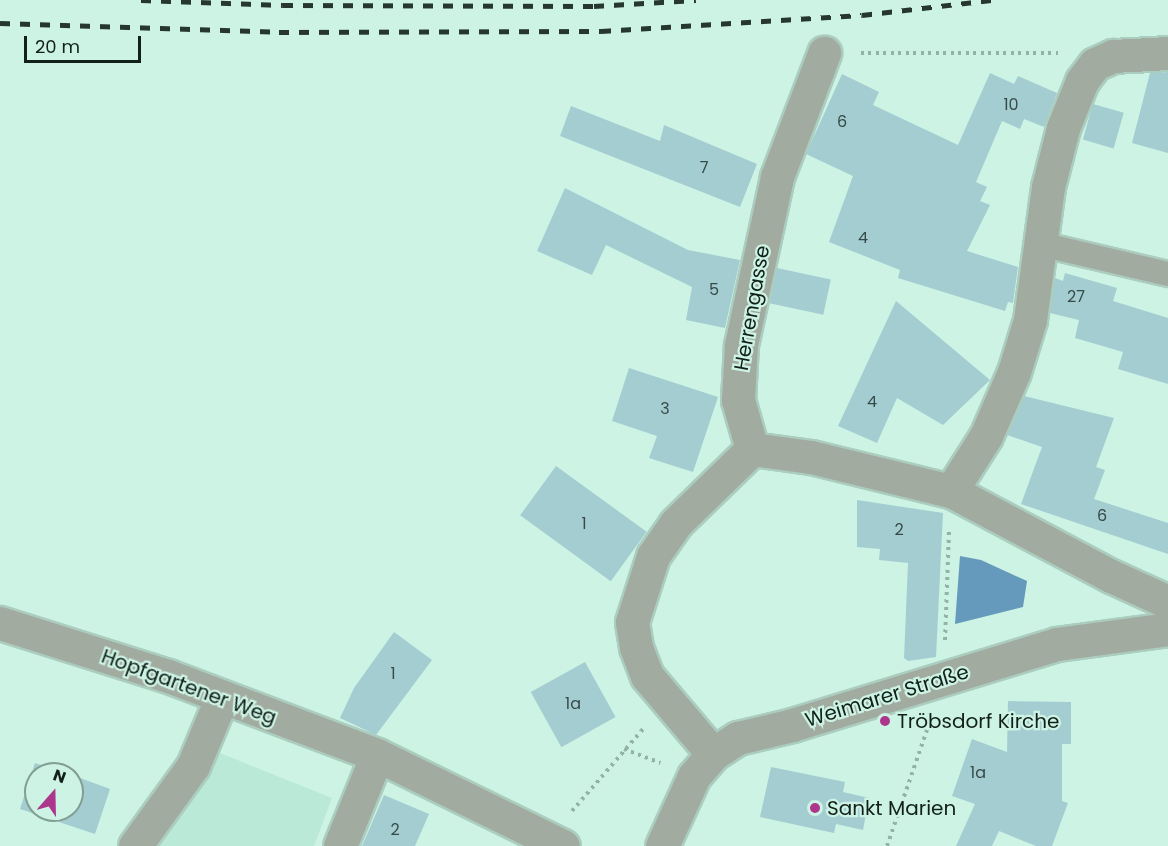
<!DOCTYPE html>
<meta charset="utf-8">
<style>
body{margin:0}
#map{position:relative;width:1168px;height:846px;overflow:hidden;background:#cdf3e4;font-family:Poppins,sans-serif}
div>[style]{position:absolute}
.built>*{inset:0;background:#bbe9d7}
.water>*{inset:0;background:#659abc}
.building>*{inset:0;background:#a4cdd1;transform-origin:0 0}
.path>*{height:4px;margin-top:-2px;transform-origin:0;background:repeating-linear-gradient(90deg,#94b3a7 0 3px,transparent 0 7.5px)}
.roads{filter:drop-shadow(2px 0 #abcdc0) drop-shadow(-2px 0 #abcdc0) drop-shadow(0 2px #abcdc0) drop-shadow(0 -2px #abcdc0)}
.service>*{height:24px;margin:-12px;padding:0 12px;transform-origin:12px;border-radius:12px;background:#a2ab9f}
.minor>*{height:33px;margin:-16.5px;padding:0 16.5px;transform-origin:16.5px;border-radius:16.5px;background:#a2ab9f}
.rail>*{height:4.5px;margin-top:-2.25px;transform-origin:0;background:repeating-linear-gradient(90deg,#263731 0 10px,transparent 0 20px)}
.dots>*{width:16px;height:16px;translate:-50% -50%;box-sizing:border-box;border:3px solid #cdf3e4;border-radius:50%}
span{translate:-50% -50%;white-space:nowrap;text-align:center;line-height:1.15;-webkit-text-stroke:4.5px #cdf3e4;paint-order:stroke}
.number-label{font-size:16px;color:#364b48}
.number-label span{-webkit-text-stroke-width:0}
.street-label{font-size:20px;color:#12201b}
.poi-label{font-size:20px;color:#12201b}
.left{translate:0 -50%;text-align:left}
.north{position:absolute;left:24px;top:762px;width:60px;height:60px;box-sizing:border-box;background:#cdf3e4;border:2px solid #829f94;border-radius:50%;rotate:20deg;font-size:16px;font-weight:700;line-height:24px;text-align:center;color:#12201b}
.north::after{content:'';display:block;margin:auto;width:21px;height:27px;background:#ad368d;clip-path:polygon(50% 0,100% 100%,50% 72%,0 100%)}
.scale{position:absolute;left:24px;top:36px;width:117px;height:27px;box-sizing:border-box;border:3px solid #12201b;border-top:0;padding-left:8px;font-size:18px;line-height:21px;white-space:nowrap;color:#12201b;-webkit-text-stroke:4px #cdf3e4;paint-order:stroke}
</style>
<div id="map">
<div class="built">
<div style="clip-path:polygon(220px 753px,332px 798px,314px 846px,147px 846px,176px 814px)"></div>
</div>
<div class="water">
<div style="clip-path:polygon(960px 556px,981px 560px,1027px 581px,1023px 607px,955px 624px)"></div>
</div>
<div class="building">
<div style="clip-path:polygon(1168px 72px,1168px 153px,1132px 143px,1150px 73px)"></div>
<div style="clip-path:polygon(990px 73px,1014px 84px,1018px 76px,1057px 93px,1044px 127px,1024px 119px,1020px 129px,1002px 121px,976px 182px,987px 187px,980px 201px,990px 205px,967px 251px,1018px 267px,1013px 303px,1008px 302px,1005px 311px,898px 278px,900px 270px,829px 242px,853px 176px,806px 154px,842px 74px,879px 92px,873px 105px,958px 145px)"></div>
<div style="left:1093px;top:104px;width:32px;height:37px;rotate:16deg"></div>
<div style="clip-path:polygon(571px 106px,660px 141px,664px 125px,757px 164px,740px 207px,560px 136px)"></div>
<div style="clip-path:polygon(565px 188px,688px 250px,740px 260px,725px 328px,686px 320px,692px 287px,606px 245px,592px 275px,537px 251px)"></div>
<div style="left:777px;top:268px;width:55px;height:36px;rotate:12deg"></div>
<div style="clip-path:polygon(1065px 273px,1117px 288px,1113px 301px,1168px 318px,1168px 384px,1118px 369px,1123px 352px,1075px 338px,1079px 320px,1050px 313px,1055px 278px,1063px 281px)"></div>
<div style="clip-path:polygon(896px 301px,990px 380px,943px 425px,897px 398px,877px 443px,838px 426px)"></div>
<div style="clip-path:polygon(629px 368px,718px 397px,693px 472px,649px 458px,657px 436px,612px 421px)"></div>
<div style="clip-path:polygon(1024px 396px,1114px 418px,1096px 467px,1105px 470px,1094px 499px,1168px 523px,1168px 554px,1021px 504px,1042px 447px,1007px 435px)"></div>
<div style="left:556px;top:466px;width:112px;height:61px;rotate:36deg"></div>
<div style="clip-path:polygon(857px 500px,943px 513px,936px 657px,908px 661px,904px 658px,908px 563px,879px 560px,880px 549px,857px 547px)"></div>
<div style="clip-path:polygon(394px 632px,432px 660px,376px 735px,340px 718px,354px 688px)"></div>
<div style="left:585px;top:662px;width:63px;height:62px;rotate:61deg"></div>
<div style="clip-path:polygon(1008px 701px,1071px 702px,1071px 744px,1062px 744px,1062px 801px,1068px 803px,1052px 846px,1036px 846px,999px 831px,992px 846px,956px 846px,975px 804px,952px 796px,972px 739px,1007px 752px)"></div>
<div style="clip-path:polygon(35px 763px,68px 774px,36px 774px,36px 810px,72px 810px,72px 775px,110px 789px,95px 834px,20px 809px)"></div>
<div style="clip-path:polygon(771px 767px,845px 782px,843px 792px,869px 798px,863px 830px,836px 824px,834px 833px,760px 817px)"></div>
<div style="clip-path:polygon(384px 795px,429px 814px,415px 846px,362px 846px)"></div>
</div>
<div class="path">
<div style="left:861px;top:53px;width:197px"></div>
<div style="left:945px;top:640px;width:109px;rotate:-87.9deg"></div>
<div style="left:624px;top:749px;width:39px;rotate:21deg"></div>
<div style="left:572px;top:811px;width:110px;rotate:-49.1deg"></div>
<div style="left:887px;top:846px;width:132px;rotate:-71deg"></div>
</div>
<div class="roads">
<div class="service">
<div style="left:1040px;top:244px;width:131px;rotate:13.2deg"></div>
</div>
<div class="minor">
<div style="left:752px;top:449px;width:60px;rotate:7.7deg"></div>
<div style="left:811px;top:457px;width:144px;rotate:13.7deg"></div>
<div style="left:951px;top:491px;width:181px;rotate:28deg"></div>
<div style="left:1111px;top:576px;width:63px;rotate:24.5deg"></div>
<div style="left:752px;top:449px;width:51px;rotate:-105.9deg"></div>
<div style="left:738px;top:400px;width:55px;rotate:-86.9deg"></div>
<div style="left:741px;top:345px;width:172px;rotate:-77.9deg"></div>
<div style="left:777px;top:177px;width:133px;rotate:-69.2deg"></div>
<div style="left:951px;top:491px;width:65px;rotate:-57.5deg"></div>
<div style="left:986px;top:436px;width:70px;rotate:-66.4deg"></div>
<div style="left:1014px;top:372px;width:54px;rotate:-72.9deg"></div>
<div style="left:1030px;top:320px;width:134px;rotate:-82.3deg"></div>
<div style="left:1048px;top:187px;width:61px;rotate:-75.7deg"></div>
<div style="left:1063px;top:128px;width:51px;rotate:-68deg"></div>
<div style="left:1082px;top:81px;width:21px;rotate:-53deg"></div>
<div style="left:1095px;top:64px;width:20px;rotate:-24deg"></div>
<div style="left:1113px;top:56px;width:55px;rotate:-3.1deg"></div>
<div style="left:0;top:623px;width:176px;rotate:17.5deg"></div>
<div style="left:168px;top:676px;width:223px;rotate:20.7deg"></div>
<div style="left:377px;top:755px;width:207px;rotate:26.1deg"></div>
<div style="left:713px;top:754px;width:102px;rotate:-130.2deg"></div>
<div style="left:647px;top:676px;width:31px;rotate:-111deg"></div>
<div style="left:636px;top:647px;width:25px;rotate:-99deg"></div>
<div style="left:632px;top:622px;width:69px;rotate:-72.3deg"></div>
<div style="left:653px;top:556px;width:39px;rotate:-55deg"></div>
<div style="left:675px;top:524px;width:107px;rotate:-44.2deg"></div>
<div style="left:135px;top:846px;width:99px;rotate:-54.1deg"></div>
<div style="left:193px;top:766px;width:75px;rotate:-67.2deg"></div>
<div style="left:340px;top:846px;width:98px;rotate:-67.9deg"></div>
<div style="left:662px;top:846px;width:77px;rotate:-65.4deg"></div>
<div style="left:694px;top:776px;width:29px;rotate:-49deg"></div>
<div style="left:713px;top:754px;width:30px;rotate:-33deg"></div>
<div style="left:738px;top:738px;width:56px;rotate:-13.5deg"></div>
<div style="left:792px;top:725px;width:277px;rotate:-17deg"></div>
<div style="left:1057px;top:644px;width:112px;rotate:-7.7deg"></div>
</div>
</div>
<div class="rail">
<div style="left:141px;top:0;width:142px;rotate:2deg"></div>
<div style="left:283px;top:5px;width:311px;rotate:0.2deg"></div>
<div style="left:594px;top:6px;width:102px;rotate:-3.4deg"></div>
<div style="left:0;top:23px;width:279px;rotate:1.8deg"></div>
<div style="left:279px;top:32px;width:322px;rotate:-0.2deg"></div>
<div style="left:601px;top:31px;width:261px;rotate:-3.5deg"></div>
<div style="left:862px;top:15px;width:130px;rotate:-6.6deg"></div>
</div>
<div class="dots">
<div style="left:885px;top:721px;background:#ad368d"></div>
<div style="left:815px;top:808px;background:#ad368d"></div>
</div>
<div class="number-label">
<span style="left:1011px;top:105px">10</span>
<span style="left:842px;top:122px">6</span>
<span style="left:704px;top:168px">7</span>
<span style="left:863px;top:238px">4</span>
<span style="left:714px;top:290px">5</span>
<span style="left:1076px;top:297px">27</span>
<span style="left:872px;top:402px">4</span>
<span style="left:665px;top:409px">3</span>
<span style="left:1102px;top:516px">6</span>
<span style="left:584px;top:524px">1</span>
<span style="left:899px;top:530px">2</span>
<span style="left:393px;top:674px">1</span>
<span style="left:573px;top:704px">1a</span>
<span style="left:978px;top:773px">1a</span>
<span style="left:395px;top:830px">2</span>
</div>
<div class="street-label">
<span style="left:752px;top:308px;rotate:-80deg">Herrengasse</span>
<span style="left:189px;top:687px;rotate:20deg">Hopfgartener Weg</span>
<span style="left:887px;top:696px;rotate:-17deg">Weimarer Straße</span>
</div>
<div class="poi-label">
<span class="left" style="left:897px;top:721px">Tröbsdorf Kirche</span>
<span class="left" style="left:827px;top:808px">Sankt Marien</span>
</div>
<div class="north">N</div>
<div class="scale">20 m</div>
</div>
